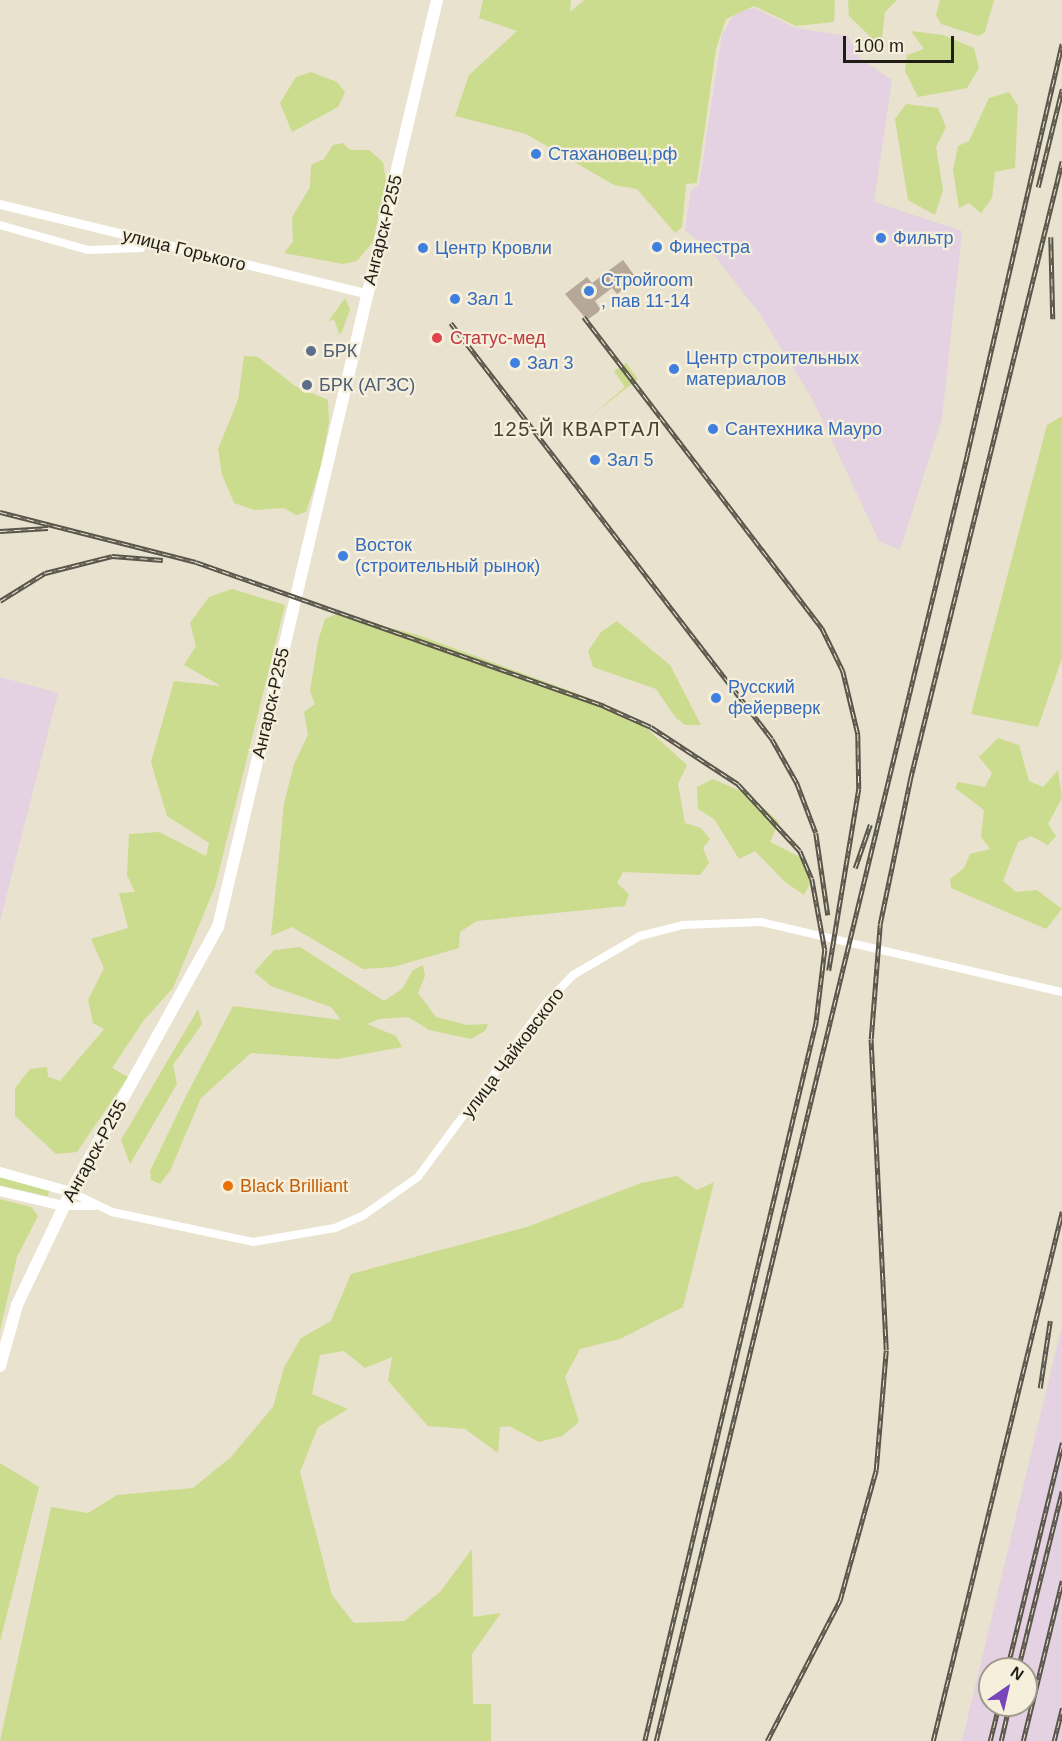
<!DOCTYPE html>
<meta charset="utf-8">
<style>
body{margin:0}
#map{position:relative;width:1062px;height:1741px;overflow:hidden;background:#e8e2ce;font-family:Helvetica,sans-serif}
div>[style]{position:absolute}
.industrial>*{inset:0;background:#e4d1e2}
.green>*{inset:0;background:#ccdc8e;transform-origin:0 0}
.building>*{inset:0;background:#b5a898}
.minor>*{height:8px;margin:-4px;padding:0 4px;transform-origin:4px;border-radius:4px;background:#fff}
.tertiary>*{height:9px;margin:-4.5px;padding:0 4.5px;transform-origin:4.5px;border-radius:4.5px;background:#fff}
.secondary>*{height:10px;margin:-5px;padding:0 5px;transform-origin:5px;border-radius:5px;background:#fff}
.primary>*{height:12px;margin:-6px;padding:0 6px;transform-origin:6px;border-radius:6px;background:#fff}
.rail>*{height:4.5px;margin-top:-2.25px;transform-origin:0;background:repeating-linear-gradient(90deg,#f5efdb 0 7px,#59554a 0 14px);box-sizing:border-box;border-block:2px solid #59554a}
.dots>*{width:16px;height:16px;translate:-50% -50%;box-sizing:border-box;border:3px solid #f5efdb;border-radius:50%}
span{translate:-50% -50%;white-space:nowrap;text-align:center;line-height:1.15;-webkit-text-stroke:4.5px #f5efdb;paint-order:stroke}
.shop-label{font-size:18px;color:#366cbe}
.left{translate:0 -50%;text-align:left}
.street-label{font-size:18px;color:#201d16}
.health-label{font-size:18px;color:#be3a42}
.service-label{font-size:18px;color:#4e5e75}
.food-label{font-size:18px;color:#c56008}
.neighbourhood-label{font-size:20px;color:#474131;letter-spacing:1.5px}
.north{position:absolute;left:978px;top:1657px;width:60px;height:60px;box-sizing:border-box;background:#f5efdb;border:2px solid #a09b8c;border-radius:50%;rotate:34deg;font-size:16px;font-weight:700;line-height:24px;text-align:center;color:#201d16}
.north::after{content:'';display:block;margin:auto;width:21px;height:27px;background:#7a44bb;clip-path:polygon(50% 0,100% 100%,50% 72%,0 100%)}
.scale{position:absolute;left:843px;top:36px;width:111px;height:27px;box-sizing:border-box;border:3px solid #201d16;border-top:0;padding-left:8px;font-size:18px;line-height:21px;white-space:nowrap;color:#201d16;-webkit-text-stroke:4px #f5efdb;paint-order:stroke}
</style>
<div id="map">
<div class="industrial">
<div style="clip-path:polygon(754px 8px,796px 28px,848px 36px,859px 58px,892px 80px,874px 202px,962px 231px,942px 418px,900px 550px,879px 541px,813px 400px,760px 314px,711px 251px,685px 230px,691px 190px,699px 185px,722px 35px,735px 13px)"></div>
<div style="clip-path:polygon(0 677px,58px 693px,0 921px)"></div>
<div style="clip-path:polygon(evenodd,1062px 1327px,1062px 1741px,962px 1741px,1057px 1346px,1062px 1327px,990px 1669px,1026px 1669px,1026px 1705px,990px 1705px,990px 1669px)"></div>
</div>
<div class="green">
<div style="clip-path:polygon(483px 0,571px 0,570px 12px,584px 0,835px 0,834px 22px,796px 26px,754px 6px,726px 19px,716px 49px,697px 183px,686px 184px,682px 227px,675px 233px,637px 189px,614px 185px,526px 134px,455px 116px,469px 75px,517px 31px,479px 18px)"></div>
<div style="clip-path:polygon(848px 0,897px 0,885px 12px,881px 47px,849px 16px)"></div>
<div style="clip-path:polygon(940px 0,994px 0,985px 32px,979px 36px,941px 24px,936px 15px)"></div>
<div style="clip-path:polygon(911px 31px,943px 35px,974px 48px,979px 68px,967px 88px,918px 97px,905px 71px,907px 55px,924px 49px)"></div>
<div style="clip-path:polygon(311px 72px,337px 82px,345px 92px,338px 107px,292px 132px,280px 103px,296px 77px)"></div>
<div style="clip-path:polygon(1009px 92px,1018px 106px,1015px 168px,995px 172px,992px 198px,981px 213px,969px 203px,959px 208px,953px 170px,958px 146px,969px 141px,989px 98px)"></div>
<div style="clip-path:polygon(906px 104px,938px 108px,946px 127px,936px 147px,943px 190px,935px 215px,908px 200px,895px 119px)"></div>
<div style="clip-path:polygon(343px 143px,350px 150px,369px 150px,383px 162px,386px 181px,373px 242px,357px 261px,343px 264px,284px 253px,293px 242px,292px 217px,310px 187px,311px 165px,324px 159px,333px 145px)"></div>
<div style="clip-path:polygon(345px 298px,350px 309px,342px 332px,332px 338px,339px 333px,334px 319px,328px 322px)"></div>
<div style="clip-path:polygon(244px 356px,258px 357px,295px 386px,328px 400px,329px 422px,321px 466px,306px 512px,296px 515px,284px 508px,255px 510px,234px 503px,222px 475px,218px 449px,238px 400px)"></div>
<div style="clip-path:polygon(626px 363px,638px 379px,591px 416px,625px 387px,614px 371px)"></div>
<div style="clip-path:polygon(1062px 416px,1062px 658px,1038px 727px,971px 714px,1047px 425px)"></div>
<div style="clip-path:polygon(232px 589px,285px 605px,215px 887px,173px 988px,144px 1020px,112px 1068px,128px 1077px,77px 1152px,56px 1154px,15px 1116px,15px 1088px,30px 1069px,47px 1067px,48px 1077px,60px 1081px,104px 1029px,93px 1023px,88px 1000px,104px 968px,91px 939px,128px 928px,119px 893px,135px 892px,127px 875px,129px 834px,159px 832px,206px 856px,209px 843px,167px 816px,151px 762px,174px 681px,221px 686px,184px 665px,196px 646px,190px 623px,209px 597px)"></div>
<div style="clip-path:polygon(336px 614px,418px 635px,584px 696px,642px 724px,687px 765px,678px 784px,685px 823px,701px 828px,710px 839px,703px 848px,709px 863px,700px 875px,623px 872px,617px 883px,629px 894px,625px 906px,477px 921px,460px 932px,459px 948px,393px 967px,363px 969px,292px 927px,271px 936px,284px 804px,294px 764px,308px 735px,304px 712px,315px 704px,310px 691px,318px 641px,325px 619px)"></div>
<div style="clip-path:polygon(617px 621px,670px 665px,701px 725px,685px 725px,676px 718px,656px 689px,593px 667px,588px 651px,601px 632px)"></div>
<div style="clip-path:polygon(998px 738px,1019px 745px,1029px 781px,1043px 787px,1058px 770px,1062px 798px,1048px 824px,1056px 836px,1048px 845px,1031px 836px,1018px 842px,1003px 881px,1016px 892px,1037px 890px,1062px 909px,1046px 929px,951px 888px,950px 879px,964px 868px,970px 854px,990px 849px,981px 837px,984px 810px,955px 788px,958px 782px,985px 787px,992px 773px,979px 757px)"></div>
<div style="clip-path:polygon(713px 779px,748px 794px,779px 822px,770px 842px,802px 858px,812px 880px,804px 895px,785px 882px,755px 851px,739px 859px,714px 819px,698px 809px,697px 787px)"></div>
<div style="clip-path:polygon(300px 947px,384px 1001px,402px 989px,413px 970px,423px 965px,425px 976px,418px 993px,436px 1017px,467px 1025px,488px 1024px,485px 1031px,471px 1039px,429px 1030px,408px 1017px,380px 1019px,367px 1024px,396px 1036px,402px 1047px,337px 1059px,251px 1053px,201px 1098px,170px 1171px,160px 1184px,151px 1180px,150px 1171px,186px 1096px,233px 1006px,341px 1020px,331px 1007px,271px 986px,254px 972px,274px 950px)"></div>
<div style="clip-path:polygon(198px 1009px,202px 1024px,173px 1065px,177px 1084px,130px 1164px,121px 1140px)"></div>
<div style="clip-path:polygon(677px 1176px,697px 1190px,714px 1182px,683px 1307px,620px 1339px,580px 1349px,565px 1377px,579px 1422px,562px 1436px,539px 1442px,509px 1426px,500px 1427px,498px 1453px,465px 1429px,428px 1426px,388px 1381px,392px 1357px,365px 1368px,344px 1351px,320px 1355px,312px 1394px,348px 1409px,318px 1427px,300px 1472px,332px 1595px,354px 1623px,404px 1621px,440px 1592px,472px 1549px,473px 1617px,501px 1613px,472px 1654px,473px 1704px,491px 1704px,491px 1741px,0 1741px,51px 1507px,88px 1513px,117px 1495px,193px 1488px,231px 1457px,273px 1407px,284px 1367px,301px 1338px,331px 1321px,351px 1274px,527px 1227px,641px 1183px)"></div>
<div style="left:0;top:1177px;width:51px;height:8px;rotate:13deg"></div>
<div style="clip-path:polygon(0 1199px,31px 1207px,38px 1216px,17px 1257px,0 1331px)"></div>
<div style="clip-path:polygon(0 1463px,39px 1487px,0 1642px)"></div>
</div>
<div class="building">
<div style="clip-path:polygon(623px 260px,637px 279px,617px 294px,612px 288px,595px 301px,601px 310px,587px 320px,565px 294px,587px 277px,592px 283px)"></div>
</div>
<div class="minor">
<div style="left:0;top:225px;width:91px;rotate:15.9deg"></div>
<div style="left:88px;top:250px;width:53px;rotate:-2.2deg"></div>
<div style="left:141px;top:248px;width:9px;rotate:-63deg"></div>
<div style="left:71px;top:1192px;width:46px;rotate:26deg"></div>
<div style="left:112px;top:1212px;width:144px;rotate:12deg"></div>
<div style="left:253px;top:1242px;width:83px;rotate:-9.7deg"></div>
<div style="left:335px;top:1228px;width:32px;rotate:-24deg"></div>
<div style="left:364px;top:1215px;width:66px;rotate:-35.1deg"></div>
<div style="left:418px;top:1177px;width:217px;rotate:-53.6deg"></div>
<div style="left:547px;top:1002px;width:37px;rotate:-46deg"></div>
<div style="left:573px;top:975px;width:78px;rotate:-30.2deg"></div>
<div style="left:640px;top:936px;width:44px;rotate:-14.3deg"></div>
<div style="left:683px;top:925px;width:78px;rotate:-2.2deg"></div>
<div style="left:761px;top:922px;width:309px;rotate:13.1deg"></div>
<div style="left:64px;top:1206px;width:30px"></div>
</div>
<div class="tertiary">
<div style="left:0;top:204px;width:379px;rotate:13.7deg"></div>
</div>
<div class="secondary">
<div style="left:0;top:1172px;width:74px;rotate:15.7deg"></div>
<div style="left:0;top:1191px;width:66px;rotate:13.2deg"></div>
</div>
<div class="primary">
<div style="left:0;top:1366px;width:63px;rotate:-74.4deg"></div>
<div style="left:17px;top:1305px;width:125px;rotate:-64.5deg"></div>
<div style="left:71px;top:1192px;width:303px;rotate:-61deg"></div>
<div style="left:218px;top:927px;width:953px;rotate:-76.71deg"></div>
</div>
<div class="rail">
<div style="left:1038px;top:187px;width:101px;rotate:-76.2deg"></div>
<div style="left:1051px;top:237px;width:82px;rotate:88.6deg"></div>
<div style="left:584px;top:317px;width:392px;rotate:52.6deg"></div>
<div style="left:822px;top:628px;width:48px;rotate:64deg"></div>
<div style="left:843px;top:671px;width:65px;rotate:76.6deg"></div>
<div style="left:858px;top:734px;width:55px;rotate:89deg"></div>
<div style="left:859px;top:789px;width:184px;rotate:99.4deg"></div>
<div style="left:451px;top:323px;width:525px;rotate:52.34deg"></div>
<div style="left:772px;top:739px;width:51px;rotate:60.4deg"></div>
<div style="left:797px;top:783px;width:53px;rotate:69.2deg"></div>
<div style="left:816px;top:833px;width:83px;rotate:81.7deg"></div>
<div style="left:0;top:512px;width:202px;rotate:14.3deg"></div>
<div style="left:196px;top:562px;width:433px;rotate:19.4deg"></div>
<div style="left:604px;top:706px;width:51px;rotate:24.1deg"></div>
<div style="left:651px;top:727px;width:104px;rotate:33.2deg"></div>
<div style="left:738px;top:784px;width:91px;rotate:47.2deg"></div>
<div style="left:800px;top:851px;width:30px;rotate:67deg"></div>
<div style="left:812px;top:879px;width:72px;rotate:79.6deg"></div>
<div style="left:825px;top:950px;width:75px;rotate:96.9deg"></div>
<div style="left:816px;top:1024px;width:737px;rotate:103.41deg"></div>
<div style="left:0;top:531px;width:48px;rotate:-3.6deg"></div>
<div style="left:0;top:601px;width:53px;rotate:-31.9deg"></div>
<div style="left:45px;top:573px;width:69px;rotate:-14.2deg"></div>
<div style="left:112px;top:556px;width:51px;rotate:4.5deg"></div>
<div style="left:855px;top:868px;width:46px;rotate:-70.8deg"></div>
<div style="left:1040px;top:1388px;width:68px;rotate:-81.5deg"></div>
<div style="left:1007px;top:1669px;width:233px;rotate:-76.3deg"></div>
<div style="left:1018px;top:1669px;width:183px;rotate:-76.1deg"></div>
<div style="left:656px;top:1741px;width:1323px;rotate:-76.4deg"></div>
<div style="left:967px;top:455px;width:422px;rotate:-77deg"></div>
<div style="left:767px;top:1741px;width:159px;rotate:-62.6deg"></div>
<div style="left:840px;top:1600px;width:135px;rotate:-74.5deg"></div>
<div style="left:876px;top:1470px;width:120px;rotate:-85.2deg"></div>
<div style="left:886px;top:1350px;width:311px;rotate:-92.8deg"></div>
<div style="left:871px;top:1039px;width:115px;rotate:-85.5deg"></div>
<div style="left:880px;top:924px;width:147px;rotate:-78.2deg"></div>
<div style="left:910px;top:780px;width:637px;rotate:-76.2deg"></div>
<div style="left:933px;top:1741px;width:545px;rotate:-76.3deg"></div>
<div style="left:990px;top:1741px;width:37px;rotate:-76deg"></div>
<div style="left:1001px;top:1741px;width:37px;rotate:-77deg"></div>
<div style="left:1023px;top:1741px;width:165px;rotate:-76.3deg"></div>
<div style="left:1054px;top:1741px;width:34px;rotate:-76deg"></div>
</div>
<div class="dots">
<div style="left:536px;top:154px;background:#3f7fe0"></div>
<div style="left:881px;top:238px;background:#3f7fe0"></div>
<div style="left:657px;top:247px;background:#3f7fe0"></div>
<div style="left:423px;top:248px;background:#3f7fe0"></div>
<div style="left:589px;top:291px;background:#3f7fe0"></div>
<div style="left:455px;top:299px;background:#3f7fe0"></div>
<div style="left:437px;top:338px;background:#e0444e"></div>
<div style="left:311px;top:351px;background:#5c6f8a"></div>
<div style="left:515px;top:363px;background:#3f7fe0"></div>
<div style="left:674px;top:369px;background:#3f7fe0"></div>
<div style="left:307px;top:385px;background:#5c6f8a"></div>
<div style="left:713px;top:429px;background:#3f7fe0"></div>
<div style="left:595px;top:460px;background:#3f7fe0"></div>
<div style="left:343px;top:556px;background:#3f7fe0"></div>
<div style="left:716px;top:698px;background:#3f7fe0"></div>
<div style="left:228px;top:1186px;background:#e8710a"></div>
</div>
<div class="shop-label">
<span class="left" style="left:548px;top:154px">Стахановец.рф</span>
<span class="left" style="left:893px;top:238px">Фильтр</span>
<span class="left" style="left:669px;top:247px">Финестра</span>
<span class="left" style="left:435px;top:248px">Центр Кровли</span>
<span class="left" style="left:601px;top:291px">Стройroom<br>, пав 11-14</span>
<span class="left" style="left:467px;top:299px">Зал 1</span>
<span class="left" style="left:686px;top:369px">Центр строительных<br>материалов</span>
<span class="left" style="left:527px;top:363px">Зал 3</span>
<span class="left" style="left:725px;top:429px">Сантехника Мауро</span>
<span class="left" style="left:607px;top:460px">Зал 5</span>
<span class="left" style="left:355px;top:556px">Восток<br>(строительный рынок)</span>
<span class="left" style="left:728px;top:698px">Русский<br>фейерверк</span>
</div>
<div class="street-label">
<span style="left:383px;top:230px;rotate:-76deg">Ангарск-Р255</span>
<span style="left:184px;top:250px;rotate:14deg">улица Горького</span>
<span style="left:271px;top:703px;rotate:-77deg">Ангарск-Р255</span>
<span style="left:513px;top:1053px;rotate:-53deg">улица Чайковского</span>
<span style="left:95px;top:1151px;rotate:-61deg">Ангарск-Р255</span>
</div>
<div class="health-label">
<span class="left" style="left:450px;top:338px">Статус-мед</span>
</div>
<div class="service-label">
<span class="left" style="left:323px;top:351px">БРК</span>
<span class="left" style="left:319px;top:385px">БРК (АГЗС)</span>
</div>
<div class="food-label">
<span class="left" style="left:240px;top:1186px">Black Brilliant</span>
</div>
<div class="neighbourhood-label">
<span style="left:577px;top:429px">125-Й КВАРТАЛ</span>
</div>
<div class="north">N</div>
<div class="scale">100 m</div>
</div>
